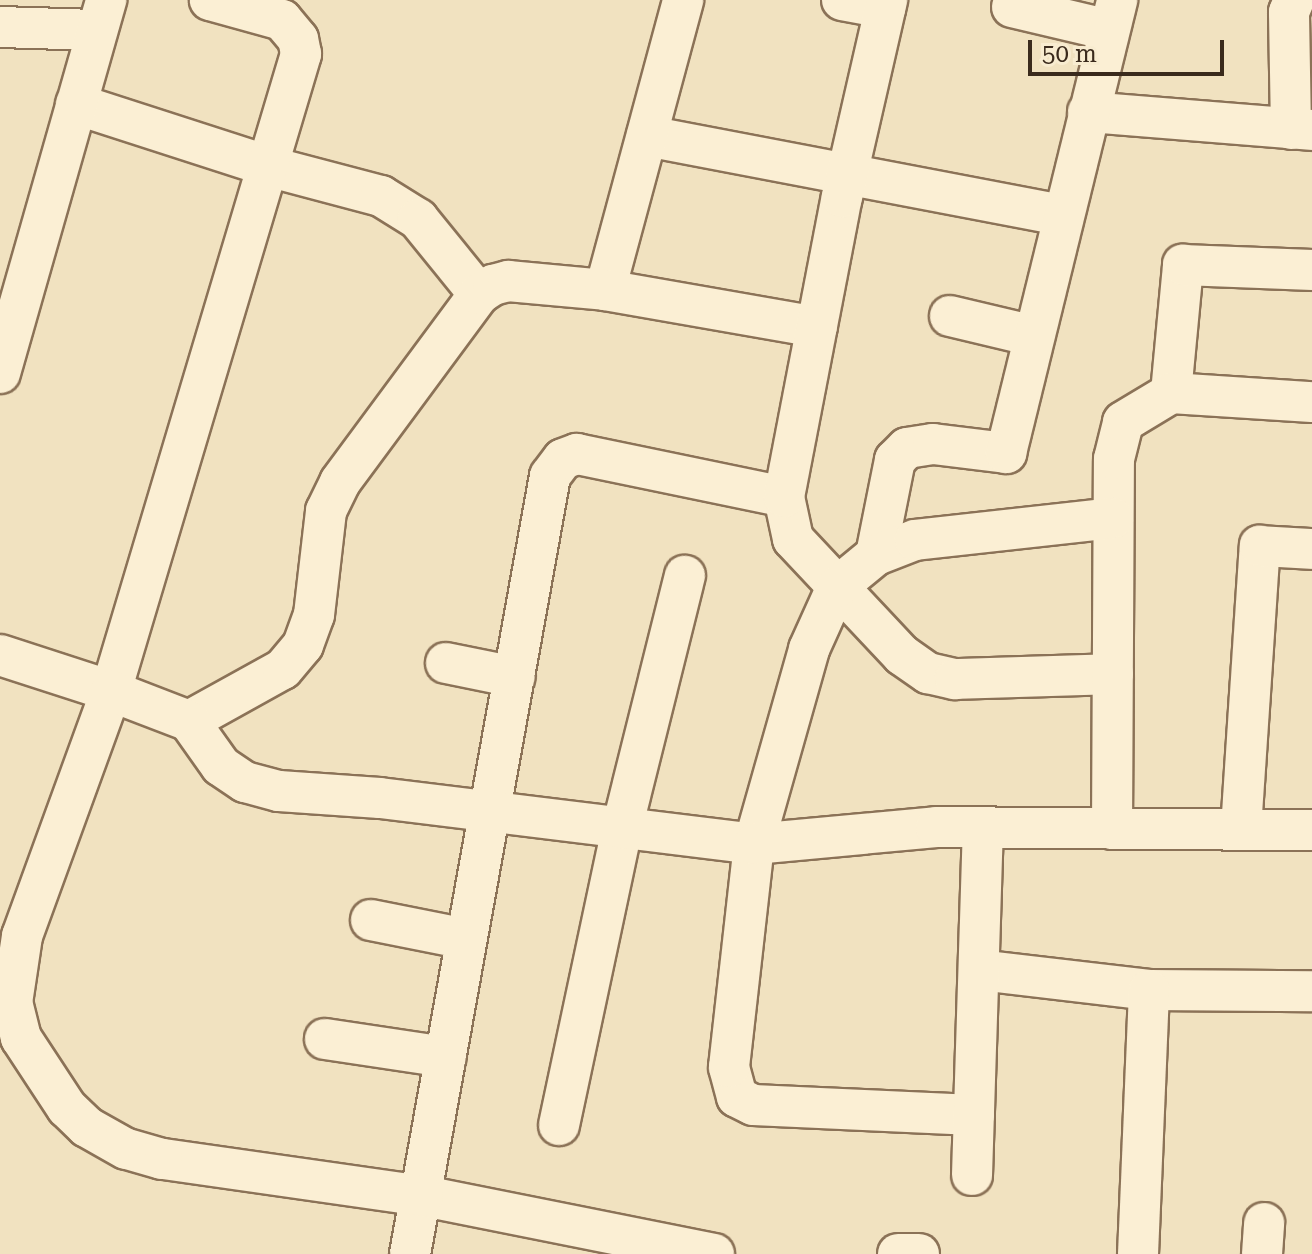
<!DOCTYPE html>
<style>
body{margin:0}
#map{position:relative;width:1312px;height:1254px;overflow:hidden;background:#f1e2c0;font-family:"Roboto Serif",serif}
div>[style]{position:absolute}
.roads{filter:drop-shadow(2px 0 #8b7257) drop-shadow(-2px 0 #8b7257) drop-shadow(0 2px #8b7257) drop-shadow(0 -2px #8b7257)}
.minor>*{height:40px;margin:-20px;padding:0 20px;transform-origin:20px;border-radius:20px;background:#fbefd4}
span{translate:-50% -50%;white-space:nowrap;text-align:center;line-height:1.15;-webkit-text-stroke:8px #f8ecd0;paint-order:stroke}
.scale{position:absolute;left:1028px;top:40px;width:196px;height:36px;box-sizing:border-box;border:4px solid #3a2a1c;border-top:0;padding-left:10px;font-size:24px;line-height:28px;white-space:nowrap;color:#3a2a1c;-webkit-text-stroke:6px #f8ecd0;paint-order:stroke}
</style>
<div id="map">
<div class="roads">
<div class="minor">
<div style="left:842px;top:0;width:44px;rotate:10.5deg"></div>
<div style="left:1012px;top:7px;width:100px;rotate:13.3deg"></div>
<div style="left:0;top:27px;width:95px;rotate:1.8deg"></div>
<div style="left:76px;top:104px;width:205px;rotate:17.9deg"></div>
<div style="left:271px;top:167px;width:114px;rotate:14.8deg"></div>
<div style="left:381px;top:196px;width:44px;rotate:31.9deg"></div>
<div style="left:418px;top:219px;width:97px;rotate:50.9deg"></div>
<div style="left:1088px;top:112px;width:225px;rotate:4.6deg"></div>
<div style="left:1291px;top:129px;width:117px;rotate:-91deg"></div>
<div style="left:1289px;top:12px;width:13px;rotate:-67deg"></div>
<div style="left:647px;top:136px;width:423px;rotate:10.8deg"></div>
<div style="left:605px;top:290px;width:300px;rotate:-74.9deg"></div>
<div style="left:950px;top:316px;width:86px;rotate:13.4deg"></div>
<div style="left:0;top:373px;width:388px;rotate:-74.1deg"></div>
<div style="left:1171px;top:393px;width:129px;rotate:-84.6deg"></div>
<div style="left:1183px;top:265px;width:129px;rotate:2.2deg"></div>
<div style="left:784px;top:497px;width:43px;rotate:77.9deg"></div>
<div style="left:793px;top:539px;width:159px;rotate:46.8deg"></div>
<div style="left:902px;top:655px;width:32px;rotate:35deg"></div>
<div style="left:928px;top:673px;width:28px;rotate:13deg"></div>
<div style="left:955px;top:679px;width:158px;rotate:-1.8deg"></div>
<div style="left:876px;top:555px;width:97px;rotate:-78.7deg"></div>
<div style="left:895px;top:460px;width:17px;rotate:-45deg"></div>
<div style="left:907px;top:448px;width:26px;rotate:-9deg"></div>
<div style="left:933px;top:444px;width:74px;rotate:7deg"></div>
<div style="left:1006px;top:453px;width:466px;rotate:-76.2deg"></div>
<div style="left:0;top:655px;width:117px;rotate:18deg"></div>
<div style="left:111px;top:691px;width:665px;rotate:-73.39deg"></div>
<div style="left:301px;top:54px;width:15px;rotate:-101deg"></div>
<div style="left:298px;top:39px;width:25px;rotate:-130deg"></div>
<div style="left:282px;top:20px;width:75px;rotate:-164.5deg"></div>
<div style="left:446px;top:663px;width:70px;rotate:11.5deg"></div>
<div style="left:189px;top:721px;width:107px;rotate:-29deg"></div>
<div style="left:283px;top:669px;width:31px;rotate:-50deg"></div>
<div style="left:303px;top:645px;width:32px;rotate:-70deg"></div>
<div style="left:314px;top:615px;width:105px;rotate:-83.4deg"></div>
<div style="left:326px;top:511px;width:32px;rotate:-64deg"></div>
<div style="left:340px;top:482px;width:234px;rotate:-53.5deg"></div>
<div style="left:479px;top:294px;width:17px;rotate:-33deg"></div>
<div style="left:493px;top:285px;width:16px;rotate:-15deg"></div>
<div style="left:508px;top:281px;width:97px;rotate:5.3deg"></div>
<div style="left:605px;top:290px;width:215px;rotate:9.9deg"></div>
<div style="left:1112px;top:829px;width:370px;rotate:-89.7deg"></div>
<div style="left:1114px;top:459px;width:38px;rotate:-76deg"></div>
<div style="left:1123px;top:422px;width:56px;rotate:-31.1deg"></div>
<div style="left:1171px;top:393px;width:141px;rotate:3.7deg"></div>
<div style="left:1241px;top:829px;width:284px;rotate:-86.2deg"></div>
<div style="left:1260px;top:546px;width:52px;rotate:3.3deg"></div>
<div style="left:371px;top:920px;width:97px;rotate:11.3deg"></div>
<div style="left:979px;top:970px;width:171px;rotate:6.7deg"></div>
<div style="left:1149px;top:990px;width:163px;rotate:0.4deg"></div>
<div style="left:325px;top:1039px;width:122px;rotate:8.5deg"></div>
<div style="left:974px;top:1115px;width:221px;rotate:-177.4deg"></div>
<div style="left:753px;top:1105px;width:18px;rotate:-153deg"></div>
<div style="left:737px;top:1097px;width:31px;rotate:-105deg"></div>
<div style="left:729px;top:1067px;width:224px;rotate:-83.6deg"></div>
<div style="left:754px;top:844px;width:203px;rotate:-74.2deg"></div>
<div style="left:809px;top:649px;width:68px;rotate:-65.7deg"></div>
<div style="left:837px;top:587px;width:50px;rotate:-39.4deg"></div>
<div style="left:876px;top:555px;width:42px;rotate:-21deg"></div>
<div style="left:915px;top:540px;width:199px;rotate:-6.3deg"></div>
<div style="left:559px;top:1125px;width:304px;rotate:-78deg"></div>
<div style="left:622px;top:828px;width:260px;rotate:-76deg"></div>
<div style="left:972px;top:1175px;width:347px;rotate:-88.2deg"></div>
<div style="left:410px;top:1254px;width:790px;rotate:-79.8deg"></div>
<div style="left:550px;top:476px;width:21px;rotate:-53deg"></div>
<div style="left:563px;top:459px;width:15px;rotate:-20deg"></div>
<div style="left:577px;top:454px;width:211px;rotate:11.7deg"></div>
<div style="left:784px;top:497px;width:306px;rotate:-79.1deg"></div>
<div style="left:842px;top:197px;width:202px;rotate:-77.1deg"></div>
<div style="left:714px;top:1254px;width:297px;rotate:-168.7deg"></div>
<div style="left:423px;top:1196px;width:264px;rotate:-171.9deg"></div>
<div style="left:162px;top:1159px;width:37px;rotate:-164deg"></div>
<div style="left:126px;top:1149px;width:45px;rotate:-150.6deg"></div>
<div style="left:87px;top:1127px;width:28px;rotate:-136deg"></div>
<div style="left:67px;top:1108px;width:84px;rotate:-123.3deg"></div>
<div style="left:21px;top:1038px;width:36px;rotate:-104deg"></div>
<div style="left:12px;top:1003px;width:68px;rotate:-81.5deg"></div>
<div style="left:22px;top:936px;width:261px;rotate:-70deg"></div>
<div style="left:111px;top:691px;width:84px;rotate:21deg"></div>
<div style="left:189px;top:721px;width:55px;rotate:54.6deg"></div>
<div style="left:221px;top:766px;width:29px;rotate:34deg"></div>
<div style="left:245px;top:782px;width:35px;rotate:15deg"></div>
<div style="left:279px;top:791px;width:101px;rotate:4deg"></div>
<div style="left:380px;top:798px;width:377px;rotate:7deg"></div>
<div style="left:754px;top:844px;width:183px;rotate:-5.3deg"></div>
<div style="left:936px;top:827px;width:376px;rotate:0.5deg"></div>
<div style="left:898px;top:1254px;width:21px"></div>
<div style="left:1138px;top:1254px;width:264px;rotate:-87.6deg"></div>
<div style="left:1262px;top:1254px;width:31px;rotate:-86deg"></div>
</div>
</div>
<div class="scale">50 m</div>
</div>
